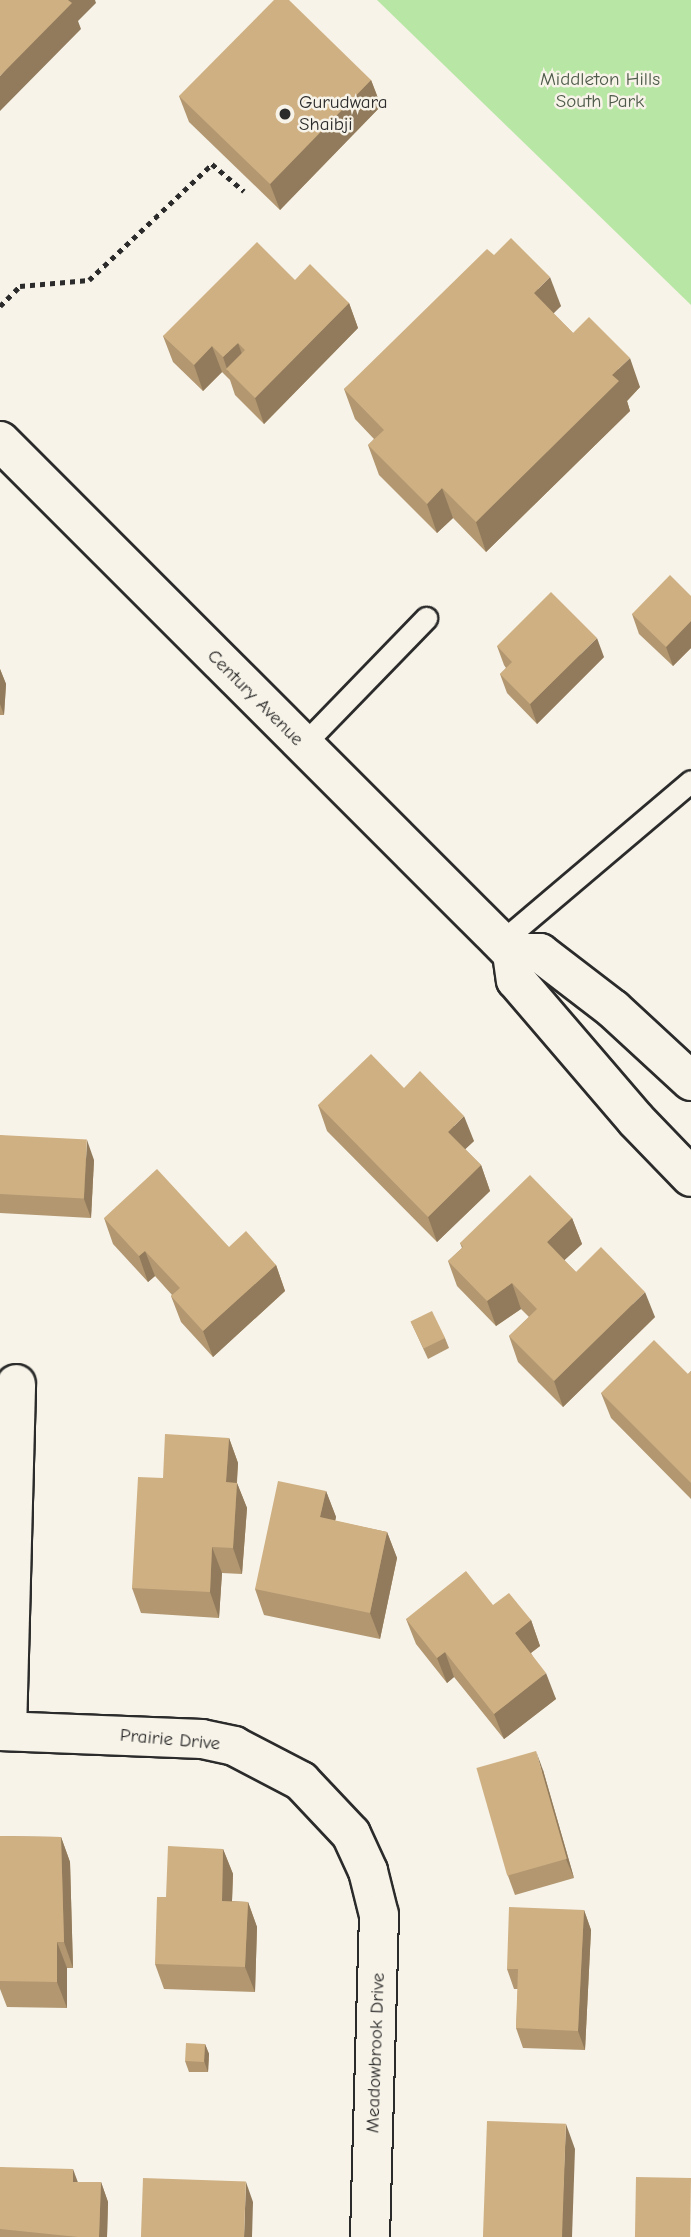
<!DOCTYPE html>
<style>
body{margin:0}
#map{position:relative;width:691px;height:2237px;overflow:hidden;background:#f7f3e8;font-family:"Comic Neue",sans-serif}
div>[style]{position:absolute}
.green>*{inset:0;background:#b8e7a5}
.path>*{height:4.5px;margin-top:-2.25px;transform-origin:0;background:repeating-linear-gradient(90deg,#2b2b2b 0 5px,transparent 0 10px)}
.roads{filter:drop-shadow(2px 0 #2b2b2b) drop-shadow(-2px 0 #2b2b2b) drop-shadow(0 2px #2b2b2b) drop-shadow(0 -2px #2b2b2b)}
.service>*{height:21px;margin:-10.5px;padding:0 10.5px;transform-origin:10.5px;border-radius:10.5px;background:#f7f3e8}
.minor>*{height:38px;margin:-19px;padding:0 19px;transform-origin:19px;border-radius:19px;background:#f7f3e8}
.secondary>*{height:38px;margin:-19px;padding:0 19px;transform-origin:19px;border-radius:19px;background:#f7f3e8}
.wall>*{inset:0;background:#b29771}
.shaded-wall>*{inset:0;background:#917b5c}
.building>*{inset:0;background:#cfb083;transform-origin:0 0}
.dots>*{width:19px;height:19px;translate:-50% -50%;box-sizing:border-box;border:4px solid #f7f3e8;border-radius:50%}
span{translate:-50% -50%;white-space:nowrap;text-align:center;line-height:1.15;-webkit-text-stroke:5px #f7f3e8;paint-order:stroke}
.park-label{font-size:19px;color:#4e5a4a}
.poi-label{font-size:19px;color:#2b2b2b}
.left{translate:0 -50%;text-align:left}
.street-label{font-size:19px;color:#2b2b2b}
</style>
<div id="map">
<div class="green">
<div style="clip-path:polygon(377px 0,691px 0,691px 305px)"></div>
</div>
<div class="path">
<div style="left:0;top:306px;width:28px;rotate:-45deg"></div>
<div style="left:20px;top:286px;width:69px;rotate:-5deg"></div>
<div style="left:89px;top:280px;width:169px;rotate:-43.3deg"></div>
<div style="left:212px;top:164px;width:42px;rotate:40.2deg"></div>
</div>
<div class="roads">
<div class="service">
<div style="left:303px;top:745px;width:177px;rotate:-45.9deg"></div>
<div style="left:500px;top:943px;width:250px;rotate:-40.3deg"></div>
</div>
<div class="minor">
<div style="left:0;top:1731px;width:202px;rotate:2.3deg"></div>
<div style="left:202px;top:1739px;width:33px;rotate:12deg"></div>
<div style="left:234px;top:1746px;width:76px;rotate:27.6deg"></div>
<div style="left:301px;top:1781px;width:73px;rotate:46.7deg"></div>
<div style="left:351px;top:1834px;width:41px;rotate:65.3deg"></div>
<div style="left:368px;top:1871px;width:45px;rotate:76deg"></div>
<div style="left:379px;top:1915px;width:322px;rotate:91.6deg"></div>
<div style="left:7px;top:1731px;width:347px;rotate:-88.5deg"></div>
</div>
<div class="secondary">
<div style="left:0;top:441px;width:724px;rotate:45deg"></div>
<div style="left:512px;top:953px;width:27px;rotate:82deg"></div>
<div style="left:516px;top:980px;width:184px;rotate:49.4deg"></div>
<div style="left:636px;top:1120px;width:79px;rotate:46deg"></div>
<div style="left:512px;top:953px;width:28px"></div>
<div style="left:540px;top:953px;width:92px;rotate:37.5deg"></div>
<div style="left:613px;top:1009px;width:106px;rotate:42.7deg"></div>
</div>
</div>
<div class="wall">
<div style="clip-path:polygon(371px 80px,381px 106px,280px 210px,189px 122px,179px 96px)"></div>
<div style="clip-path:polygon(494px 255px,561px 306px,553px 313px,573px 333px,640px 387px,627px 401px,630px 411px,486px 552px,453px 518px,437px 533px,379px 475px,368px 445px,374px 439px,355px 419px,344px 389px)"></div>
<div style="clip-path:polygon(295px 280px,349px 303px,358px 328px,264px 424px,235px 395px,230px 380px,222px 372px,203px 391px,173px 362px,163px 336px)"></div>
<div style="clip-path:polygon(691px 596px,691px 648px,673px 666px,639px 634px,632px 614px)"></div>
<div style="clip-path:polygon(497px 646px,604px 657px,537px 724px,507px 693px,500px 674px,506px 668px,504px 665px)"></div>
<div style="clip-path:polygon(0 669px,6px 684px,4px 715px,0 715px)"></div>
<div style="clip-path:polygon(404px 1088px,474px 1141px,465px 1149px,481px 1165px,490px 1191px,437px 1242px,327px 1131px,318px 1105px)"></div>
<div style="clip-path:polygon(0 1135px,94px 1160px,91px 1218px,0 1213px)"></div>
<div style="clip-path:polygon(104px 1218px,229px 1247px,276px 1265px,285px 1291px,213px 1357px,181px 1322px,171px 1296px,172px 1295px,155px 1276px,148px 1282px,113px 1244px)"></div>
<div style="clip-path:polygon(572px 1218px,582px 1244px,564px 1260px,576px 1272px,655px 1317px,563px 1407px,518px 1362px,509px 1336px,529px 1317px,521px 1309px,496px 1326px,457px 1286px,448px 1261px,462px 1248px,460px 1243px)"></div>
<div style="clip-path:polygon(411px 1322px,445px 1338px,449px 1348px,428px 1359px)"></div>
<div style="clip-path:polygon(691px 1371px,691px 1499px,611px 1418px,601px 1393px,688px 1374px)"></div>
<div style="clip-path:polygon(229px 1438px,238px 1463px,237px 1483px,247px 1508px,242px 1574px,222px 1573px,219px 1618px,141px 1613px,132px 1588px,163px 1478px)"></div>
<div style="clip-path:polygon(326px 1491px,336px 1517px,335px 1521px,387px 1532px,397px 1558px,380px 1639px,264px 1615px,255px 1589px)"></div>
<div style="clip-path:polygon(493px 1605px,531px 1620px,540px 1646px,531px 1653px,556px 1699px,504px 1739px,454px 1677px,447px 1683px,416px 1644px,406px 1619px)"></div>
<div style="clip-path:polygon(543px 1770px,574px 1878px,515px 1895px,508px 1876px)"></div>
<div style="clip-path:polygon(0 1836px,61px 1837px,70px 1862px,73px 1968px,67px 1968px,67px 2008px,7px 2007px,0 1989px)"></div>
<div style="clip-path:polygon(223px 1849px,233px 1874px,232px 1901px,248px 1902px,257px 1927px,255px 1992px,164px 1989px,155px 1964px,166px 1897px)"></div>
<div style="clip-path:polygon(584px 1910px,591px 1930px,585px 2050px,523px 2048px,516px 2028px,518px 1989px,514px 1989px,507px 1969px)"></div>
<div style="clip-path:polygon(205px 2044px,209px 2054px,208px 2072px,189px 2072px,185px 2061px)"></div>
<div style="clip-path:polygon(0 2167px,78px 2182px,101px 2182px,108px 2202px,107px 2237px,0 2237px)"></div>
</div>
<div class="shaded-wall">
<div style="clip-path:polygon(67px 0,95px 0,96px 3px,78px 21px,81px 29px,0 111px,0 76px)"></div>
<div style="clip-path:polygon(371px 80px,381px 106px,280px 210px,270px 184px)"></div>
<div style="clip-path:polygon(550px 277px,561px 306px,544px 323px,534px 293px)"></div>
<div style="clip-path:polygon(349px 303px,358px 328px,264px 424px,255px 398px)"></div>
<div style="clip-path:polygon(238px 343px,247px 368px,228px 372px,223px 357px)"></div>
<div style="clip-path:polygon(212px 346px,222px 372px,203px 391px,194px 365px)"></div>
<div style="clip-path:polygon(630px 358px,640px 387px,627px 401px,630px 411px,486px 552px,476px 522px,612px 375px)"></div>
<div style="clip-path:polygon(442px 488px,453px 518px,437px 533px,427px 504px)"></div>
<div style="clip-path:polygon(691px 621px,691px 648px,673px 666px,666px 647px)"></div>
<div style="clip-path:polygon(597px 638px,604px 657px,537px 724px,530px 704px)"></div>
<div style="clip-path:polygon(0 669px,6px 684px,4px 715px,0 704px)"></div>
<div style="clip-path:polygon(464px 1116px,474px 1141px,457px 1157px,448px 1132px)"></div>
<div style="clip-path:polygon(87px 1140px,94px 1160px,91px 1218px,84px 1199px)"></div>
<div style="clip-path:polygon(481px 1165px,490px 1191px,437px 1242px,428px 1217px)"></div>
<div style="clip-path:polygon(572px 1218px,582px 1244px,556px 1268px,547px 1242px)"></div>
<div style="clip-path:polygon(145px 1251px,155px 1276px,148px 1282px,139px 1256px)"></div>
<div style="clip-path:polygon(276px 1265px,285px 1291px,213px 1357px,203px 1331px)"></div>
<div style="clip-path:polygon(512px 1283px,521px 1309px,496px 1326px,487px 1301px)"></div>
<div style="clip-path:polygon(645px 1292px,655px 1317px,563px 1407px,554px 1381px)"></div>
<div style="clip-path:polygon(229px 1438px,238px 1463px,235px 1508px,226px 1482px)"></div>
<div style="clip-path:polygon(237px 1483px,247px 1508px,242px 1574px,233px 1548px)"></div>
<div style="clip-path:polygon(326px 1491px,336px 1517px,330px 1543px,320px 1517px)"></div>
<div style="clip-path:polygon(387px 1532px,397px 1558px,380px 1639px,370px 1613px)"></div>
<div style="clip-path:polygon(212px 1547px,222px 1573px,219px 1618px,210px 1592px)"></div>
<div style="clip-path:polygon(531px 1620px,540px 1646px,524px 1658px,515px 1633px)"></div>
<div style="clip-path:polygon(445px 1652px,454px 1677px,447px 1683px,437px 1658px)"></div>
<div style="clip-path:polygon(546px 1673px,556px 1699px,504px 1739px,494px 1714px)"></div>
<div style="clip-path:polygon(536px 1751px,543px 1770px,574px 1878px,566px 1859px)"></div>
<div style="clip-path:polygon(61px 1837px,70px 1862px,73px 1968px,64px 1942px)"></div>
<div style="clip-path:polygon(223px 1849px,233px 1874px,231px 1927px,222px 1901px)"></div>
<div style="clip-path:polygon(248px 1902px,257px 1927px,255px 1992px,245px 1967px)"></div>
<div style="clip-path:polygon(584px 1910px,591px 1930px,585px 2050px,578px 2031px)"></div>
<div style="clip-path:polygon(57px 1942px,67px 1968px,67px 2008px,57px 1982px)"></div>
<div style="clip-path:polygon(205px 2044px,209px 2054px,208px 2072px,204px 2061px)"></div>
<div style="clip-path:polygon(566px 2124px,575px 2149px,572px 2237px,561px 2237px)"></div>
<div style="clip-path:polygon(73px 2169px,80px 2188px,73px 2182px)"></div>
<div style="clip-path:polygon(101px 2182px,108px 2202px,107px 2237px,99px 2237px)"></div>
<div style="clip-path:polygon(246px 2182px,253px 2202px,252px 2237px,244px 2237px)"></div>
</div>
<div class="building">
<div style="clip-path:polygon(0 0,68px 0,72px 3px,0 76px)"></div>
<div style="clip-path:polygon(274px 0,289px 0,371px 80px,270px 184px,179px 96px)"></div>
<div style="clip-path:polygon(511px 238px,550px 277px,534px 293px,573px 333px,589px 317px,630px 358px,612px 375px,619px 381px,476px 522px,442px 488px,427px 504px,368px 445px,384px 430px,344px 389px,487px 249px,494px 255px)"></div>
<div style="clip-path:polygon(257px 242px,295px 280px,310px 264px,349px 303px,255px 398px,226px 369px,245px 350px,238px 343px,223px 357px,212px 346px,194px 365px,163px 336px)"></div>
<div style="clip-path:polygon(670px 575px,691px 596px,691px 621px,666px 647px,632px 614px)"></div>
<div style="clip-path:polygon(551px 592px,597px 638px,530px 704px,500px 674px,512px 662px,497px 646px)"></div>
<div style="clip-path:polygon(371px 1054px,404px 1088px,420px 1071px,464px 1116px,448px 1132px,481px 1165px,428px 1217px,318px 1105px)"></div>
<div style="left:0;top:1135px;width:87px;height:59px;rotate:3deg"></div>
<div style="clip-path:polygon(157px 1169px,229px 1247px,246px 1231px,276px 1265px,203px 1331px,171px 1296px,180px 1288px,145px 1251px,139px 1256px,104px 1218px)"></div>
<div style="clip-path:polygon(530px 1175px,572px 1218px,547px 1242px,576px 1272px,601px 1247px,645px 1292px,554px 1381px,509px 1336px,537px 1309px,512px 1283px,487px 1301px,448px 1261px,463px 1247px,460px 1243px)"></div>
<div style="left:432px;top:1311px;width:30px;height:24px;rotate:64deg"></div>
<div style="clip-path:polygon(654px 1340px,688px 1374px,691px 1371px,691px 1483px,601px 1393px)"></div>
<div style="clip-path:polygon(165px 1434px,229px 1438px,226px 1482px,237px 1483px,233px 1548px,212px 1547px,210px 1592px,132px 1588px,138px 1477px,163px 1478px)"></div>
<div style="clip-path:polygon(278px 1481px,326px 1491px,320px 1517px,387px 1532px,370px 1613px,255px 1589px)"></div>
<div style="clip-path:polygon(466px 1571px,493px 1605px,509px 1593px,531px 1620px,515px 1633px,546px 1673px,494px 1714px,445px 1652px,437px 1658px,406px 1619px)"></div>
<div style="left:536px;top:1751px;width:112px;height:62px;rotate:74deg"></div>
<div style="clip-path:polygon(0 1836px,61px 1837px,64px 1942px,57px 1942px,57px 1982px,0 1981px)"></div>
<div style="clip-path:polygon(168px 1846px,223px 1849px,222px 1901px,248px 1902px,245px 1967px,155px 1964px,157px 1897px,166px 1897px)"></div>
<div style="clip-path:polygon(509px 1907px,584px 1910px,578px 2031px,516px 2028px,518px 1969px,507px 1969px)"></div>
<div style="left:186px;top:2043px;width:19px;height:18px;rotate:3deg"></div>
<div style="left:487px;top:2121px;width:79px;height:116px;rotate:2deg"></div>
<div style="clip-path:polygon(0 2167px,73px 2169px,73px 2182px,101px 2182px,99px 2237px,78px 2237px,0 2229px)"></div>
<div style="left:636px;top:2177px;width:55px;height:60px;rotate:1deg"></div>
<div style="left:143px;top:2178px;width:103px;height:59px;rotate:2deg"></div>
</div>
<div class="dots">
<div style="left:285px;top:114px;background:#2b2b2b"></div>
</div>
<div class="park-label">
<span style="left:600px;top:91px">Middleton Hills<br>South Park</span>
</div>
<div class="poi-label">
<span class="left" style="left:299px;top:114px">Gurudwara<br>Shaibji</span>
</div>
<div class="street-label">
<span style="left:255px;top:698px;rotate:45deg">Century Avenue</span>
<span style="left:170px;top:1740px;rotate:5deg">Prairie Drive</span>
<span style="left:376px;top:2053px;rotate:-88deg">Meadowbrook Drive</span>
</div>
</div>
